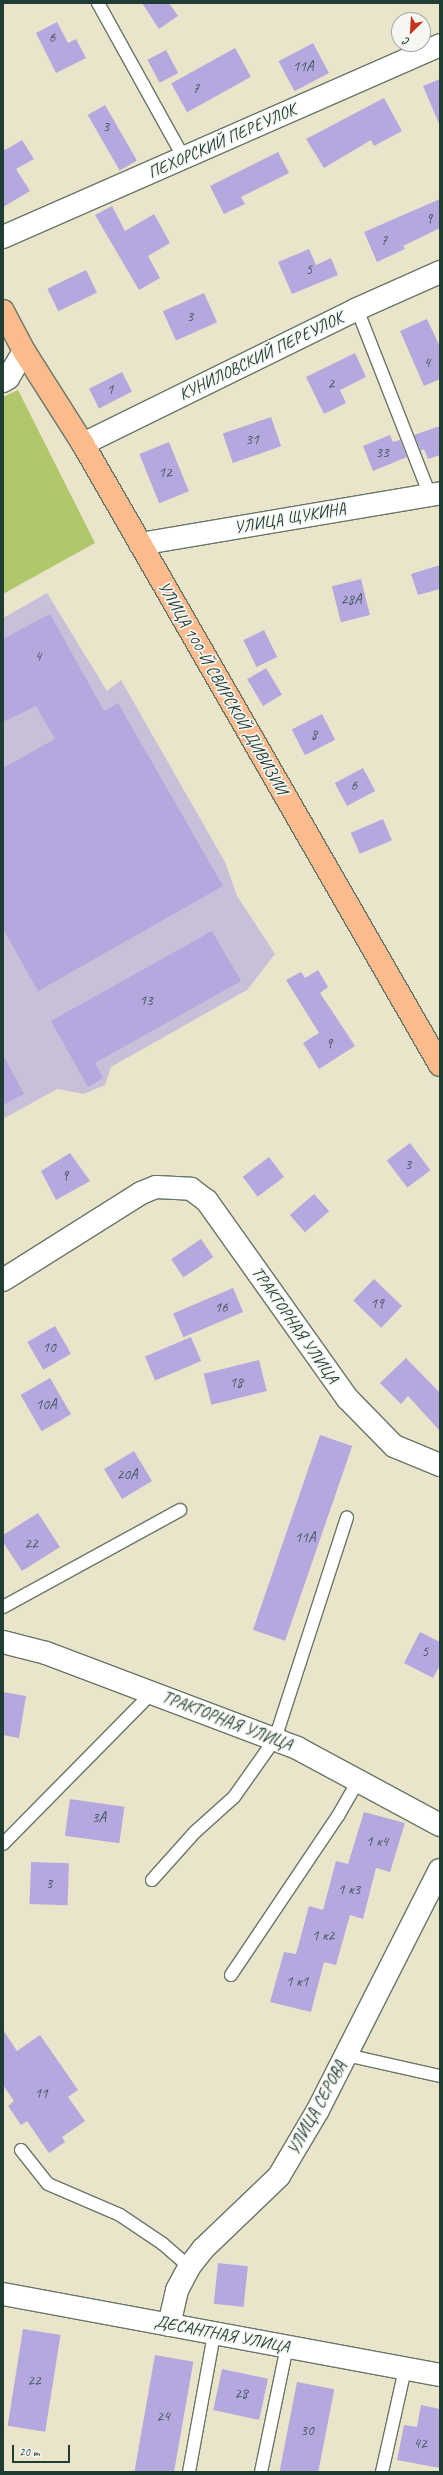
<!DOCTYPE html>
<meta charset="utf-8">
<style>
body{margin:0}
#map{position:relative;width:443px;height:2475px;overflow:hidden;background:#eae5ca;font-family:Caveat,sans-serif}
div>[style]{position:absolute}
.industrial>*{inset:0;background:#c8bfd8}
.green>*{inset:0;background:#b0c76c}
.building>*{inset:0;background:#b5a8df;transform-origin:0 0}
.roads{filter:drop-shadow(1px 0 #667868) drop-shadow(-1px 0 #667868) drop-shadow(0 1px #667868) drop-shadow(0 -1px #667868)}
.service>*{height:12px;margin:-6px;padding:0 6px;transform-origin:6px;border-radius:6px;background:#fff}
.minor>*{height:22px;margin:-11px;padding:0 11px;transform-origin:11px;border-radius:11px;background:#fff}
.tertiary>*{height:22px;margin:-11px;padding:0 11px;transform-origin:11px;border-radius:11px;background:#fff}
.primary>*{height:22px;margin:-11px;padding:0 11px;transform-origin:11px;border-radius:11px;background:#fbbb8d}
span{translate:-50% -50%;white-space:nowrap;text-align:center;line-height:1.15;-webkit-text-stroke:3.5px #f6f6f2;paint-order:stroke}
.number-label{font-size:15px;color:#44585f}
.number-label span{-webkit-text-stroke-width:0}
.street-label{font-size:17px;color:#1f3d34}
.frame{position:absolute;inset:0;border:4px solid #1f3d34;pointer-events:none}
.north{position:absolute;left:391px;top:12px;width:40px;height:40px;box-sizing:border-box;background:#f6f6f2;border:1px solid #a0aca6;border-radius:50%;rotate:205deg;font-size:11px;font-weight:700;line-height:16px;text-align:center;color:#1f3d34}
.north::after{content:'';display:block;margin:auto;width:14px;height:18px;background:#c8321e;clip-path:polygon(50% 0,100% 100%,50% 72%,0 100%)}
.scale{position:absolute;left:12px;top:2445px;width:58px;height:18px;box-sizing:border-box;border:2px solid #1f3d34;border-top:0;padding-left:5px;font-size:12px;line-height:14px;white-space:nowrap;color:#1f3d34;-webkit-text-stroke:3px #f6f6f2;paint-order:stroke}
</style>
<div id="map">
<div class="industrial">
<div style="clip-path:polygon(47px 593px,107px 691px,121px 680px,225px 862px,237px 896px,275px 954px,247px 990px,111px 1067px,105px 1085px,84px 1094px,57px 1089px,3px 1119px,3px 618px)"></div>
</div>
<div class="green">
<div style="clip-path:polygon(18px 390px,95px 543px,3px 594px,3px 397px)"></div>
</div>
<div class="building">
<div style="clip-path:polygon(142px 3px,169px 3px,178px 16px,159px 29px)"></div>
<div style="clip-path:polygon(57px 22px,68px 43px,76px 39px,86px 58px,56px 73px,36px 33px)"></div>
<div style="left:313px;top:43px;width:34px;height:39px;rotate:62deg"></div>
<div style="left:235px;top:48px;width:33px;height:73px;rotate:61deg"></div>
<div style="left:166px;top:50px;width:26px;height:21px;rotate:62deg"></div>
<div style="clip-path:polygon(440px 79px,440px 126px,423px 86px)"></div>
<div style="clip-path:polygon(384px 98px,402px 131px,374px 146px,371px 140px,324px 168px,306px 139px)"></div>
<div style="left:105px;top:105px;width:64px;height:20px;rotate:60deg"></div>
<div style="clip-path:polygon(22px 140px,34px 159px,16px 169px,30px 191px,3px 207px,3px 148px,5px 150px)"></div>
<div style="clip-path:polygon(278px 152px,289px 173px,241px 197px,245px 204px,224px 214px,210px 186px)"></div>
<div style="clip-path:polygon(440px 199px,440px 228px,403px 246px,405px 249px,377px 262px,364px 232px)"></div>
<div style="clip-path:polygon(112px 206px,125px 231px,154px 214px,170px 243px,148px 256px,160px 278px,139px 290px,95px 215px)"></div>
<div style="clip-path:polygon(309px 249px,316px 265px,331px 258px,338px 275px,292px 294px,278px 262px)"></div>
<div style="left:86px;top:270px;width:25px;height:43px;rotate:64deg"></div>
<div style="left:204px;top:293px;width:32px;height:45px;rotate:66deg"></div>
<div style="clip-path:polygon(427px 319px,440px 347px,440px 379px,424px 386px,400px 331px)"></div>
<div style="clip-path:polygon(355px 353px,366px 377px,340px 390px,346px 403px,324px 414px,306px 377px)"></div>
<div style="left:122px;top:372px;width:22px;height:37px;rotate:63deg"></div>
<div style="left:271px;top:417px;width:31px;height:51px;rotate:71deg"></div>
<div style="clip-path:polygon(440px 426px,440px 455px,428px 459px,424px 449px,421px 451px,414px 435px)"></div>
<div style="clip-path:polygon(390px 435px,393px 442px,400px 440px,407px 457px,373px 471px,363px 446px)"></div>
<div style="left:169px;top:442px;width:53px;height:32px;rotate:68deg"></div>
<div style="clip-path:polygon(440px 565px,440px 589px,418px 595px,411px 574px)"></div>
<div style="left:361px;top:579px;width:37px;height:30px;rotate:76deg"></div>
<div style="clip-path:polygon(50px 614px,104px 711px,118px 703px,223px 886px,38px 991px,3px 929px,3px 768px,55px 739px,36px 706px,3px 722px,3px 639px)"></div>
<div style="left:264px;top:630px;width:30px;height:23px;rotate:64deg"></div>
<div style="left:266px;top:668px;width:31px;height:22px;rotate:59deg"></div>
<div style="left:322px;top:714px;width:29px;height:34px;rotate:63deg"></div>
<div style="left:363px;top:768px;width:26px;height:32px;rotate:62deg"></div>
<div style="left:383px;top:819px;width:23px;height:35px;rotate:67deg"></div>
<div style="clip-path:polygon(212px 931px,241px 981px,95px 1063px,103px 1078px,88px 1087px,51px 1021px)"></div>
<div style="clip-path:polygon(318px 970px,328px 987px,320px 993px,355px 1046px,319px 1069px,303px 1043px,319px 1033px,286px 980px,301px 972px,305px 978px)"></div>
<div style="clip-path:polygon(3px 1055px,24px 1094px,3px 1105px)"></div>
<div style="left:410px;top:1143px;width:34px;height:29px;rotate:53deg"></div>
<div style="clip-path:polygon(70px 1153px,90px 1181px,56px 1200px,41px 1171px)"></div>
<div style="left:269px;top:1157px;width:25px;height:33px;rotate:53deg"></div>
<div style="left:314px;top:1194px;width:23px;height:32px;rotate:49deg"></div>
<div style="left:201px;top:1239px;width:22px;height:36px;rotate:56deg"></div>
<div style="left:374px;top:1279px;width:39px;height:30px;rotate:44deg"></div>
<div style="left:233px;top:1288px;width:26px;height:65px;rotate:67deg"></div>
<div style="left:55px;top:1326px;width:32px;height:32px;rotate:60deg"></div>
<div style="left:191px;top:1337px;width:26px;height:50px;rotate:67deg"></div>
<div style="clip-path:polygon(406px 1358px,440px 1393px,440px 1431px,408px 1396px,401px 1404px,380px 1383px)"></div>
<div style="left:259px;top:1360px;width:32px;height:57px;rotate:76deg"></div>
<div style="left:50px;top:1378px;width:42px;height:34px;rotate:60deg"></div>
<div style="left:320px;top:1435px;width:34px;height:206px;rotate:19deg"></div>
<div style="left:134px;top:1451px;width:35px;height:35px;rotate:59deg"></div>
<div style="clip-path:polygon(38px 1513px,60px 1547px,22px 1571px,3px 1542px,3px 1535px)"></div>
<div style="clip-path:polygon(420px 1632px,440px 1642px,440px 1665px,433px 1678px,404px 1663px)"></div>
<div style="clip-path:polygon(3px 1692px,26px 1696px,19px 1738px,3px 1735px)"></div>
<div style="left:70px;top:1799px;width:55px;height:37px;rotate:8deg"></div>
<div style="clip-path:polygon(364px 1812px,405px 1823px,390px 1872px,376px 1868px,363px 1919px,350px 1915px,336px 1965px,324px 1962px,311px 2012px,270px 2002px,284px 1952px,296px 1954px,309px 1906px,323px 1910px,336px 1861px,348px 1864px)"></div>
<div style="left:31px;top:1862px;width:38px;height:42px;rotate:2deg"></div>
<div style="clip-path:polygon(3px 2030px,17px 2051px,40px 2035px,78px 2090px,68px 2097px,85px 2121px,62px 2137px,65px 2142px,49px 2153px,27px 2121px,21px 2125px,8px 2106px,14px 2101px,3px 2085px)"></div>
<div style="left:218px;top:2263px;width:30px;height:41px;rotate:6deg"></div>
<div style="left:23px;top:2329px;width:38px;height:98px;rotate:9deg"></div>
<div style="left:155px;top:2355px;width:39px;height:119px;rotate:10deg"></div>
<div style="left:222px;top:2369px;width:47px;height:42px;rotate:12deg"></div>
<div style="left:297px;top:2382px;width:38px;height:91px;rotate:11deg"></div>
<div style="clip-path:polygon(421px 2405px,440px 2409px,440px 2468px,397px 2460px,404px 2425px,417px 2427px)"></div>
</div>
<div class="roads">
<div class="service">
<div style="left:98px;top:3px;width:177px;rotate:61deg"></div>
<div style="left:357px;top:309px;width:200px;rotate:68.6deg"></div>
<div style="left:3px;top:1607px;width:202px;rotate:-28.7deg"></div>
<div style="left:3px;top:1844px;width:212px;rotate:-45.4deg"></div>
<div style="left:152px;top:1880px;width:64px;rotate:-48.1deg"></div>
<div style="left:195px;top:1832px;width:52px;rotate:-41.9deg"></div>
<div style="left:234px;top:1797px;width:71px;rotate:-54.7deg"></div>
<div style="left:275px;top:1739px;width:233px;rotate:-72deg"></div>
<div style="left:231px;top:1975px;width:192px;rotate:-56.1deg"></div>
<div style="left:338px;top:1816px;width:40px;rotate:-60.3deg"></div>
<div style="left:346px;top:2055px;width:96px;rotate:12.6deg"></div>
<div style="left:21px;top:2150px;width:43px;rotate:51.5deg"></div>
<div style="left:48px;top:2184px;width:78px;rotate:23.3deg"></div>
<div style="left:120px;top:2215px;width:52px;rotate:34deg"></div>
<div style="left:163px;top:2244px;width:35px;rotate:41deg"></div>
<div style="left:189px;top:2472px;width:140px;rotate:-79.7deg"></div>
<div style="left:261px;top:2472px;width:129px;rotate:-78.3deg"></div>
<div style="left:382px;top:2472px;width:106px;rotate:-77.4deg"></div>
</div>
<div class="minor">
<div style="left:3px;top:237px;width:477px;rotate:-23.7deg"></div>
<div style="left:83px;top:444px;width:305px;rotate:-26.2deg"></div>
<div style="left:357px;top:309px;width:91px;rotate:-24deg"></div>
<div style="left:140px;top:544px;width:304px;rotate:-9.6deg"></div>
<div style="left:3px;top:1280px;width:163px;rotate:-32.2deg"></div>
<div style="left:141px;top:1193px;width:16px;rotate:-22deg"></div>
<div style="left:156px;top:1187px;width:35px;rotate:3deg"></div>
<div style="left:191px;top:1189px;width:20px;rotate:37deg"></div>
<div style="left:207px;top:1201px;width:242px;rotate:54.6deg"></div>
<div style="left:347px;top:1398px;width:67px;rotate:45.6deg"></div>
<div style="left:394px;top:1446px;width:50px;rotate:22.4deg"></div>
<div style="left:3px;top:1642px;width:44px;rotate:14.3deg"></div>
<div style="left:46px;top:1653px;width:268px;rotate:20.7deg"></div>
<div style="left:297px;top:1748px;width:162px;rotate:28.3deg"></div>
</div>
<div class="tertiary">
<div style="left:3px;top:381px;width:6px;rotate:-31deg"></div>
<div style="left:8px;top:378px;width:31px;rotate:-59deg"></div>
<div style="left:3px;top:2294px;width:444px;rotate:10.5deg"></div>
<div style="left:169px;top:2325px;width:36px;rotate:-77deg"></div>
<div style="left:177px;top:2290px;width:26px;rotate:-62deg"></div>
<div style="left:189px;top:2267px;width:23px;rotate:-52deg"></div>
<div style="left:203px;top:2249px;width:105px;rotate:-43.8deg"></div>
<div style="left:279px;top:2176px;width:77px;rotate:-59.4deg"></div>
<div style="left:318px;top:2110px;width:269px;rotate:-63.1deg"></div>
</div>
<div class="primary">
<div style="left:3px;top:311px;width:45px;rotate:62.3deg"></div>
<div style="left:24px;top:351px;width:110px;rotate:57.6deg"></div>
<div style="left:83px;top:444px;width:716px;rotate:60.11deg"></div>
</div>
</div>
<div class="number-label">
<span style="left:52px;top:38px">6</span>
<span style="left:303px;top:67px">11А</span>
<span style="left:196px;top:89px">7</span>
<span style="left:106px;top:127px">3</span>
<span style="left:429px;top:219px">9</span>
<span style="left:384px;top:241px">7</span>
<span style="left:309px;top:270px">5</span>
<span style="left:190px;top:317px">3</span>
<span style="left:427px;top:363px">4</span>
<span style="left:331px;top:384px">2</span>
<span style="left:110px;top:390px">1</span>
<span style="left:252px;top:440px">31</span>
<span style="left:382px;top:453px">33</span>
<span style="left:165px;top:473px">12</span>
<span style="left:351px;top:600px">28А</span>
<span style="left:38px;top:657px">4</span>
<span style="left:314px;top:735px">8</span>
<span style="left:354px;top:786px">6</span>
<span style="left:146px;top:1001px">13</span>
<span style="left:329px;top:1044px">9</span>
<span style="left:408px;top:1165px">3</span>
<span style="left:65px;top:1176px">9</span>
<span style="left:377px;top:1304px">19</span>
<span style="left:221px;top:1308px">16</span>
<span style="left:49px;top:1348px">10</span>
<span style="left:236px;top:1383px">18</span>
<span style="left:46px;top:1405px">10А</span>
<span style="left:127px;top:1475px">20А</span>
<span style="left:305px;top:1538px">11А</span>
<span style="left:31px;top:1544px">22</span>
<span style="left:425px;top:1652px">5</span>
<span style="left:99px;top:1818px">3А</span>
<span style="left:377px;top:1842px">1 к4</span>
<span style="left:49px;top:1884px">3</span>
<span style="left:349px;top:1890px">1 к3</span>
<span style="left:323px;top:1936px">1 к2</span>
<span style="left:297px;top:1982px">1 к1</span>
<span style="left:41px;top:2094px">11</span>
<span style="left:34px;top:2381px">22</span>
<span style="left:241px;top:2394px">28</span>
<span style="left:163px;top:2417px">24</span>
<span style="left:307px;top:2431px">30</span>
<span style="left:420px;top:2444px">42</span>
</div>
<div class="street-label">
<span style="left:222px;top:141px;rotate:-24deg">ПЕХОРСКИЙ ПЕРЕУЛОК</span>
<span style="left:261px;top:356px;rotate:-26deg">КУНИЛОВСКИЙ ПЕРЕУЛОК</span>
<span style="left:290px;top:518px;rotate:-10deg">УЛИЦА ЩУКИНА</span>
<span style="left:223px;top:688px;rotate:60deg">УЛИЦА 100-Й СВИРСКОЙ ДИВИЗИИ</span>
<span style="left:295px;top:1325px;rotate:55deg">ТРАКТОРНАЯ УЛИЦА</span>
<span style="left:227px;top:1721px;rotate:21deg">ТРАКТОРНАЯ УЛИЦА</span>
<span style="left:317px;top:2108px;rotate:-61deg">УЛИЦА СЕРОВА</span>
<span style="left:222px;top:2334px;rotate:11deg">ДЕСАНТНАЯ УЛИЦА</span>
</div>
<div class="frame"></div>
<div class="north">С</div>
<div class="scale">20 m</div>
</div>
